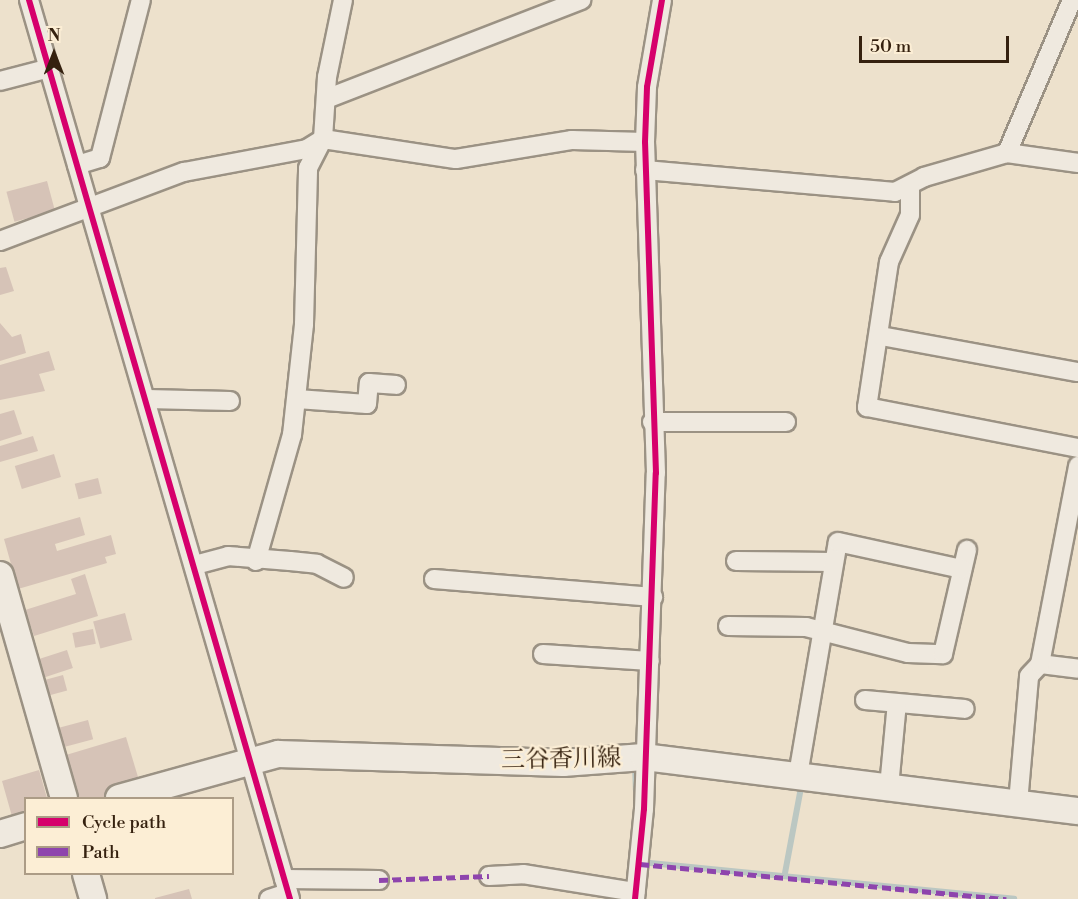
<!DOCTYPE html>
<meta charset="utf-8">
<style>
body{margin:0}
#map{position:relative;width:1078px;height:899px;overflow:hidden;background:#ede1cc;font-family:"Libre Bodoni","Noto Serif JP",serif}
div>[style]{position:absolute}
.stream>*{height:6px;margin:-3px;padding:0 3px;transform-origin:3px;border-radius:3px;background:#bbc7c2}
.building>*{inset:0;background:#d6c3b7;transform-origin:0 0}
.roads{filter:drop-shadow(2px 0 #9b9284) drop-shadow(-2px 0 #9b9284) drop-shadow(0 2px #9b9284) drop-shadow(0 -2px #9b9284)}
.street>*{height:18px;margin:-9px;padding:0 9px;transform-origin:9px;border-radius:9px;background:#efe9df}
.secondary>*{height:26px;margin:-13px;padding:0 13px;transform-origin:13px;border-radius:13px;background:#efe9df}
.quiet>*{height:4.5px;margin-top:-2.25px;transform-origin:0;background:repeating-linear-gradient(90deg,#8e44ad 0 9px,transparent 0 13.5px)}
.cycleway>*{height:6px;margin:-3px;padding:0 3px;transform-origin:3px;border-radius:3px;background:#d6006c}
span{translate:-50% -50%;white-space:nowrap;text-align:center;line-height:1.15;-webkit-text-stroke:4.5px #fceed5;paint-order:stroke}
.street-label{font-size:24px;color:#35210f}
.legend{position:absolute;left:24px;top:797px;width:210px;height:78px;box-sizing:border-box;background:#fceed5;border:2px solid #ac9c86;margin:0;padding:8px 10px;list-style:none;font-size:18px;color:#35210f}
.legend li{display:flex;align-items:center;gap:12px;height:30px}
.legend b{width:30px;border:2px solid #ac9c86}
.north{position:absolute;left:24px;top:24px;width:60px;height:60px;-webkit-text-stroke:4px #fceed5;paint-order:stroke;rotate:0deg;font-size:16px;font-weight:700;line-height:24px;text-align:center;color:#35210f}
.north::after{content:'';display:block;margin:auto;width:21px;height:27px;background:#35210f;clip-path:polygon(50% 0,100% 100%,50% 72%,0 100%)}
.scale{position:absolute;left:859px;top:36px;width:150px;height:27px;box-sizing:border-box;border:3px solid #35210f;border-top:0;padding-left:8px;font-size:18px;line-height:21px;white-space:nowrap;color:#35210f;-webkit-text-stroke:4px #fceed5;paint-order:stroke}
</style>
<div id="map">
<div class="stream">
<div style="left:635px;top:765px;width:25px;rotate:88deg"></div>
<div style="left:640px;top:862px;width:376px;rotate:5.6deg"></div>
<div style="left:785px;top:873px;width:93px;rotate:-79.4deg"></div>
</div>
<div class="building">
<div style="left:47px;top:181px;width:31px;height:42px;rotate:75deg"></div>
<div style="clip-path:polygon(6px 267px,14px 291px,0 295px,0 268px)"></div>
<div style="clip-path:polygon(0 323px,12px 337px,21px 334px,26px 353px,0 361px)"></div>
<div style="clip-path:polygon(49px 351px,55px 370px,39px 374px,45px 391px,0 400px,0 365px)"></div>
<div style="clip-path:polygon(14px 410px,22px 434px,0 441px,0 414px)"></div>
<div style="clip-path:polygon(33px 436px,38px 451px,0 462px,0 446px)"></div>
<div style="left:54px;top:454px;width:24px;height:41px;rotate:73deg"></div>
<div style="left:98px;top:478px;width:16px;height:24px;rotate:76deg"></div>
<div style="clip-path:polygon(80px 517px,85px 535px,55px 544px,57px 551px,111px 535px,116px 554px,105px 557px,107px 563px,18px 589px,4px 539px)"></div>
<div style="clip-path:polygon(85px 574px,98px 616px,34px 636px,25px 610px,76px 594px,71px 579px)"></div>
<div style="left:125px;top:613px;width:28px;height:33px;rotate:75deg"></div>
<div style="left:93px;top:629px;width:15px;height:21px;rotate:79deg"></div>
<div style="left:67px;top:650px;width:19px;height:31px;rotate:72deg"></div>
<div style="left:63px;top:675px;width:16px;height:20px;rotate:75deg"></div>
<div style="left:88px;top:720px;width:20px;height:30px;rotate:75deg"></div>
<div style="clip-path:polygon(126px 737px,141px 787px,102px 798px,79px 798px,66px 755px)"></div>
<div style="clip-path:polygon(39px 770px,47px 798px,26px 798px,26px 816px,13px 820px,2px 781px)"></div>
<div style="clip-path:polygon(189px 889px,192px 899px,155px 899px,155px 898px)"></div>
</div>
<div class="roads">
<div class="street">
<div style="left:29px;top:0;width:936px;rotate:73.81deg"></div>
<div style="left:343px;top:0;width:79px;rotate:101.7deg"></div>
<div style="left:327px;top:77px;width:62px;rotate:93.7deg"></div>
<div style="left:323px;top:139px;width:134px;rotate:8.6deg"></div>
<div style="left:456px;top:159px;width:118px;rotate:-9.3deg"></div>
<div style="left:572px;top:140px;width:73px;rotate:1.6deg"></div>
<div style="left:0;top:81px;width:48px;rotate:-14.6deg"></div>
<div style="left:326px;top:99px;width:274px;rotate:-21.2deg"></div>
<div style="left:1007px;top:153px;width:166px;rotate:-67deg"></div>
<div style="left:77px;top:165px;width:24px;rotate:-17deg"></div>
<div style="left:100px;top:158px;width:163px;rotate:-75.5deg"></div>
<div style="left:645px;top:170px;width:251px;rotate:5deg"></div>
<div style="left:895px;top:192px;width:33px;rotate:-27deg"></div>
<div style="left:924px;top:177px;width:86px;rotate:-16.1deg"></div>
<div style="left:1007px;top:153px;width:72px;rotate:8deg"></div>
<div style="left:910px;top:186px;width:29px;rotate:90deg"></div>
<div style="left:910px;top:215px;width:51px;rotate:114.1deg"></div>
<div style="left:889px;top:262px;width:147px;rotate:98.6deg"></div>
<div style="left:867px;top:407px;width:215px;rotate:11deg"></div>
<div style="left:0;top:241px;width:197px;rotate:-20.6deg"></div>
<div style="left:184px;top:172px;width:125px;rotate:-10.6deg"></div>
<div style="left:307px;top:149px;width:19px;rotate:-32deg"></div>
<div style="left:881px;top:336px;width:200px;rotate:10.4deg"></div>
<div style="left:147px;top:399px;width:83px;rotate:1.4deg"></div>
<div style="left:297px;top:399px;width:70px;rotate:4.1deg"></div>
<div style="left:367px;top:404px;width:21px;rotate:-85deg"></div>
<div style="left:369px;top:383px;width:27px;rotate:4deg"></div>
<div style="left:652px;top:422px;width:134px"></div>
<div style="left:256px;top:561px;width:131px;rotate:-74.1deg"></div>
<div style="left:292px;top:435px;width:112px;rotate:-83.8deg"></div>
<div style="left:304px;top:324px;width:156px;rotate:-88.5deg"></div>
<div style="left:308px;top:168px;width:33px;rotate:-63deg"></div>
<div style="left:736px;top:561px;width:96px;rotate:0.6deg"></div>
<div style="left:195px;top:565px;width:34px;rotate:-15deg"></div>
<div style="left:228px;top:556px;width:62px;rotate:4.6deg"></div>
<div style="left:290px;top:561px;width:27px;rotate:6deg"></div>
<div style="left:317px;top:564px;width:30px;rotate:27deg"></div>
<div style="left:434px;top:579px;width:220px;rotate:4.7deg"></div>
<div style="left:728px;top:626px;width:78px;rotate:0.7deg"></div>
<div style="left:806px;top:627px;width:105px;rotate:14.3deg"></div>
<div style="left:908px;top:653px;width:35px;rotate:2deg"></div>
<div style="left:943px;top:654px;width:107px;rotate:-77deg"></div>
<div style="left:543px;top:654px;width:107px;rotate:3.7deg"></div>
<div style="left:1040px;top:664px;width:38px;rotate:7deg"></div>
<div style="left:865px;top:700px;width:100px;rotate:5.1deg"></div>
<div style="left:798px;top:775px;width:236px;rotate:-80.3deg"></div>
<div style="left:838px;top:542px;width:127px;rotate:12.3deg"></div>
<div style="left:889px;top:787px;width:84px;rotate:-84.6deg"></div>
<div style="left:1018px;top:803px;width:127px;rotate:-85deg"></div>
<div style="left:1029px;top:676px;width:16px;rotate:-47deg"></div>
<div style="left:1040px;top:664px;width:202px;rotate:-79.1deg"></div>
<div style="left:489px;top:876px;width:34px;rotate:-3deg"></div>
<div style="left:523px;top:874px;width:114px;rotate:9.1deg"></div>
<div style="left:284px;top:879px;width:95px;rotate:0.6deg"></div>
<div style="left:269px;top:899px;width:20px;rotate:-18deg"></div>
<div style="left:635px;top:899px;width:90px;rotate:-84.3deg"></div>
<div style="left:644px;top:809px;width:336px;rotate:-88deg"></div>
<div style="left:656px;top:473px;width:331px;rotate:-91.9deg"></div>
<div style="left:645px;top:142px;width:55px;rotate:-87.9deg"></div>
<div style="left:647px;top:87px;width:88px;rotate:-80.2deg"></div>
</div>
<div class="secondary">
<div style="left:0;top:575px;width:232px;rotate:74deg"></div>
<div style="left:119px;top:798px;width:165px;rotate:-15.5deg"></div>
<div style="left:278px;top:754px;width:285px;rotate:1.8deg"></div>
<div style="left:563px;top:763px;width:81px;rotate:-4.2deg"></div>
<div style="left:644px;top:757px;width:437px;rotate:7.1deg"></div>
<div style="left:0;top:834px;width:27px;rotate:-17deg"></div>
<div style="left:86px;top:874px;width:26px;rotate:74deg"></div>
</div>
</div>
<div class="quiet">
<div style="left:640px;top:864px;width:368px;rotate:5.5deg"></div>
<div style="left:379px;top:880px;width:110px;rotate:-2.1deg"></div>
</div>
<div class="cycleway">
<div style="left:29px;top:0;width:936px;rotate:73.81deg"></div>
<div style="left:635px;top:899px;width:90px;rotate:-84.3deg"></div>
<div style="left:644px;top:809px;width:336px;rotate:-88deg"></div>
<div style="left:656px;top:473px;width:331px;rotate:-91.9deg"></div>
<div style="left:645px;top:142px;width:55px;rotate:-87.9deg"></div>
<div style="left:647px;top:87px;width:88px;rotate:-80.2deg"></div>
</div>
<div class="street-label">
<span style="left:561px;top:760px;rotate:-1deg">三谷香川線</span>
</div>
<ul class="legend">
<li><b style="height:8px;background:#d6006c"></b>Cycle path</li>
<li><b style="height:8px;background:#8e44ad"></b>Path</li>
</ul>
<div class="north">N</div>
<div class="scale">50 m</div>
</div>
